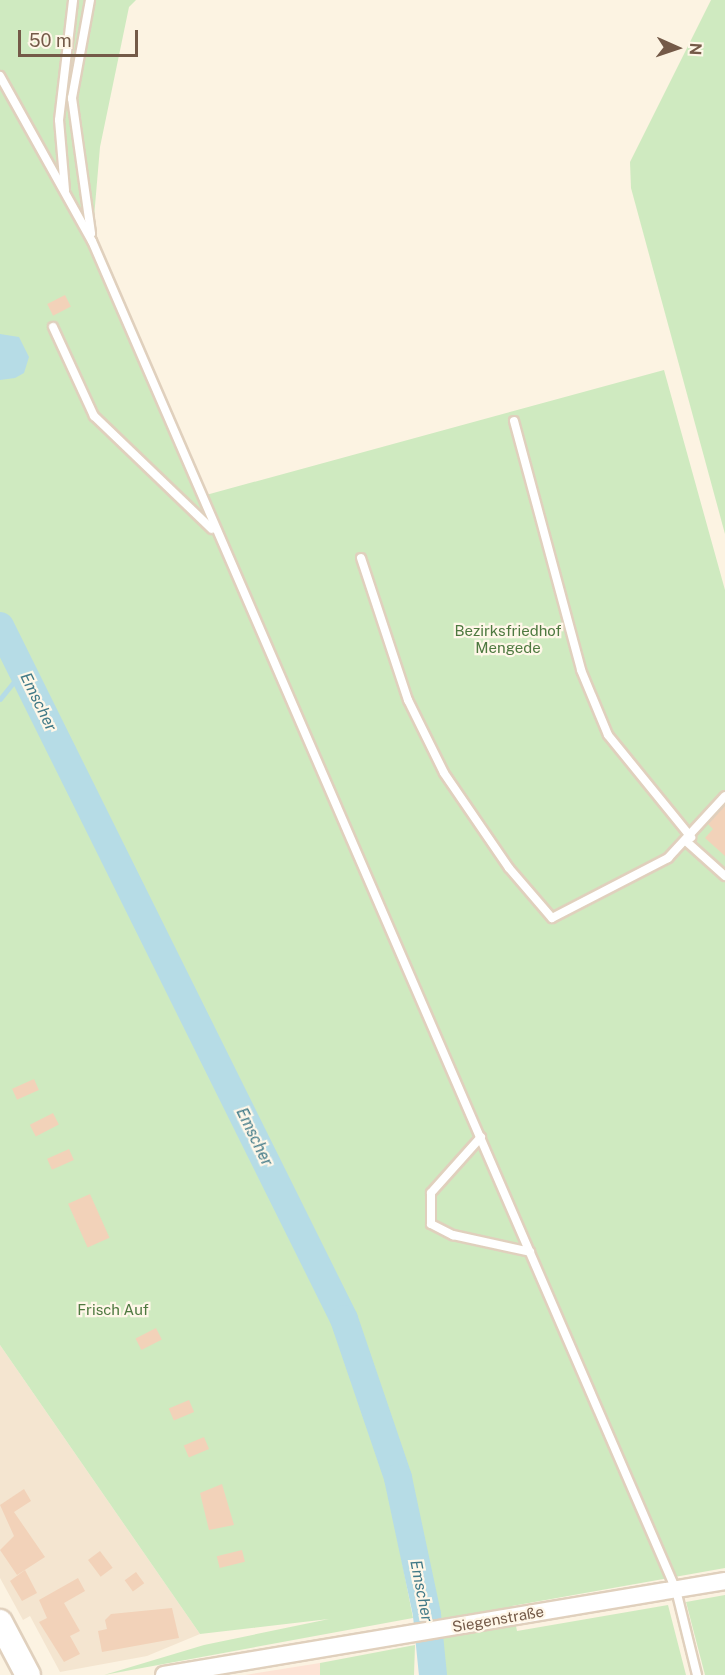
<!DOCTYPE html>
<meta charset="utf-8">
<style>
body{margin:0}
#map{position:relative;width:725px;height:1675px;overflow:hidden;background:#fcf3e2;font-family:"Public Sans",sans-serif}
div>[style]{position:absolute}
.residential>*{inset:0;background:#f4e5d0}
.commercial>*{inset:0;background:#fde3d5}
.green>*{inset:0;background:#cfeac0}
.water>*{inset:0;background:#b6dce6}
.stream>*{height:4.5px;margin:-2.25px;padding:0 2.25px;transform-origin:2.25px;border-radius:2.25px;background:#b6dce6}
.river>*{height:28px;margin:-14px;padding:0 14px;transform-origin:14px;border-radius:14px;background:#b6dce6}
.building>*{inset:0;background:#f2d2b9;transform-origin:0 0}
.roads{filter:drop-shadow(2px 0 #e0d0bd) drop-shadow(-2px 0 #e0d0bd) drop-shadow(0 2px #e0d0bd) drop-shadow(0 -2px #e0d0bd)}
.service>*{height:8px;margin:-4px;padding:0 4px;transform-origin:4px;border-radius:4px;background:#fff}
.minor>*{height:16px;margin:-8px;padding:0 8px;transform-origin:8px;border-radius:8px;background:#fff}
.secondary>*{height:24px;margin:-12px;padding:0 12px;transform-origin:12px;border-radius:12px;background:#fff}
span{translate:-50% -50%;white-space:nowrap;text-align:center;line-height:1.15;-webkit-text-stroke:4.5px #fff7e8;paint-order:stroke}
.park-label{font-size:15px;color:#4e7940}
.street-label{font-size:15px;color:#745a48}
.water-label{font-size:16px;color:#417987;font-style:italic}
.north{position:absolute;left:647px;top:18px;width:60px;height:60px;-webkit-text-stroke:4px #fff7e8;paint-order:stroke;rotate:93deg;font-size:16px;font-weight:700;line-height:24px;text-align:center;color:#745a48}
.north::after{content:'';display:block;margin:auto;width:21px;height:27px;background:#745a48;clip-path:polygon(50% 0,100% 100%,50% 72%,0 100%)}
.scale{position:absolute;left:18px;top:30px;width:120px;height:27px;box-sizing:border-box;border:3px solid #745a48;border-top:0;padding-left:8px;font-size:18px;line-height:21px;white-space:nowrap;color:#745a48;-webkit-text-stroke:4px #fff7e8;paint-order:stroke}
</style>
<div id="map">
<div class="residential">
<div style="clip-path:polygon(0 1345px,200px 1634px,147px 1656px,60px 1672px,30px 1616px,23px 1620px,0 1578px)"></div>
</div>
<div class="commercial">
<div style="clip-path:polygon(320px 1663px,320px 1675px,245px 1675px)"></div>
</div>
<div class="green">
<div style="clip-path:polygon(0 0,136px 0,129px 7px,100px 147px,92px 241px,206px 495px,664px 370px,725px 590px,725px 1568px,512px 1606px,517px 1631px,668px 1605px,686px 1675px,433px 1675px,427px 1615px,398px 1478px,370px 1397px,413px 1618px,104px 1675px,204px 1645px,329px 1619px,200px 1634px,0 1345px)"></div>
<div style="clip-path:polygon(711px 0,725px 0,725px 534px,631px 188px,630px 162px)"></div>
<div style="clip-path:polygon(725px 1595px,725px 1675px,705px 1675px,686px 1602px)"></div>
<div style="clip-path:polygon(415px 1645px,414px 1675px,320px 1675px,320px 1663px)"></div>
</div>
<div class="water">
<div style="clip-path:polygon(0 334px,19px 337px,29px 357px,24px 373px,15px 378px,0 380px)"></div>
</div>
<div class="stream">
<div style="left:0;top:699px;width:36px;rotate:-51deg"></div>
</div>
<div class="river">
<div style="left:0;top:626px;width:774px;rotate:63.6deg"></div>
<div style="left:344px;top:1319px;width:168px;rotate:71.2deg"></div>
<div style="left:398px;top:1478px;width:140px;rotate:78deg"></div>
<div style="left:427px;top:1615px;width:60px;rotate:84.3deg"></div>
</div>
<div class="building">
<div style="left:65px;top:295px;width:13px;height:20px;rotate:63deg"></div>
<div style="clip-path:polygon(725px 805px,725px 856px,705px 838px,713px 829px,708px 824px)"></div>
<div style="left:34px;top:1079px;width:12px;height:24px;rotate:66deg"></div>
<div style="left:53px;top:1113px;width:13px;height:26px;rotate:63deg"></div>
<div style="left:69px;top:1149px;width:12px;height:24px;rotate:66deg"></div>
<div style="left:90px;top:1194px;width:48px;height:24px;rotate:66deg"></div>
<div style="left:156px;top:1328px;width:13px;height:23px;rotate:63deg"></div>
<div style="left:189px;top:1400px;width:13px;height:22px;rotate:67deg"></div>
<div style="left:204px;top:1437px;width:13px;height:22px;rotate:67deg"></div>
<div style="clip-path:polygon(222px 1484px,234px 1525px,209px 1530px,200px 1493px)"></div>
<div style="clip-path:polygon(24px 1489px,31px 1501px,14px 1512px,45px 1557px,17px 1575px,0 1550px,14px 1536px,0 1505px)"></div>
<div style="left:242px;top:1550px;width:12px;height:26px;rotate:76deg"></div>
<div style="left:100px;top:1551px;width:21px;height:15px;rotate:53deg"></div>
<div style="clip-path:polygon(25px 1570px,37px 1593px,22px 1601px,10px 1581px)"></div>
<div style="left:136px;top:1572px;width:14px;height:14px;rotate:54deg"></div>
<div style="clip-path:polygon(78px 1578px,85px 1591px,64px 1603px,80px 1631px,70px 1636px,80px 1654px,64px 1662px,39px 1622px,47px 1618px,39px 1600px)"></div>
<div style="clip-path:polygon(172px 1608px,179px 1638px,102px 1652px,98px 1631px,107px 1629px,105px 1620px,111px 1614px)"></div>
</div>
<div class="roads">
<div class="service">
<div style="left:90px;top:0;width:100px;rotate:100.4deg"></div>
<div style="left:72px;top:98px;width:137px;rotate:82deg"></div>
<div style="left:0;top:76px;width:189px;rotate:60.9deg"></div>
<div style="left:92px;top:241px;width:1470px;rotate:66.59deg"></div>
<div style="left:676px;top:1590px;width:88px;rotate:76.1deg"></div>
<div style="left:65px;top:190px;width:70px;rotate:-94.9deg"></div>
<div style="left:59px;top:120px;width:121px;rotate:-83.3deg"></div>
<div style="left:53px;top:327px;width:98px;rotate:65.3deg"></div>
<div style="left:94px;top:416px;width:163px;rotate:43.8deg"></div>
<div style="left:514px;top:421px;width:258px;rotate:74.9deg"></div>
<div style="left:581px;top:670px;width:70px;rotate:67.4deg"></div>
<div style="left:608px;top:735px;width:132px;rotate:50.9deg"></div>
<div style="left:361px;top:558px;width:150px;rotate:71.7deg"></div>
<div style="left:408px;top:700px;width:81px;rotate:63.7deg"></div>
<div style="left:444px;top:773px;width:115px;rotate:55.6deg"></div>
<div style="left:509px;top:868px;width:66px;rotate:49.3deg"></div>
<div style="left:552px;top:918px;width:131px;rotate:-27.3deg"></div>
<div style="left:668px;top:858px;width:84px;rotate:-47.4deg"></div>
<div style="left:687px;top:842px;width:51px;rotate:41.8deg"></div>
<div style="left:481px;top:1137px;width:75px;rotate:131.8deg"></div>
<div style="left:431px;top:1193px;width:31px;rotate:90deg"></div>
<div style="left:431px;top:1224px;width:25px;rotate:27deg"></div>
<div style="left:453px;top:1235px;width:79px;rotate:12.4deg"></div>
</div>
<div class="minor">
<div style="left:164px;top:1675px;width:569px;rotate:-9.51deg"></div>
</div>
<div class="secondary">
<div style="left:0;top:1622px;width:60px;rotate:62.2deg"></div>
</div>
</div>
<div class="park-label">
<span style="left:508px;top:639px">Bezirksfriedhof<br>Mengede</span>
<span style="left:113px;top:1310px">Frisch Auf</span>
</div>
<div class="street-label">
<span style="left:498px;top:1619px;rotate:-10deg">Siegenstraße</span>
</div>
<div class="water-label">
<span style="left:38px;top:702px;rotate:64deg">Emscher</span>
<span style="left:254px;top:1137px;rotate:64deg">Emscher</span>
<span style="left:421px;top:1591px;rotate:79deg">Emscher</span>
</div>
<div class="north">N</div>
<div class="scale">50 m</div>
</div>
